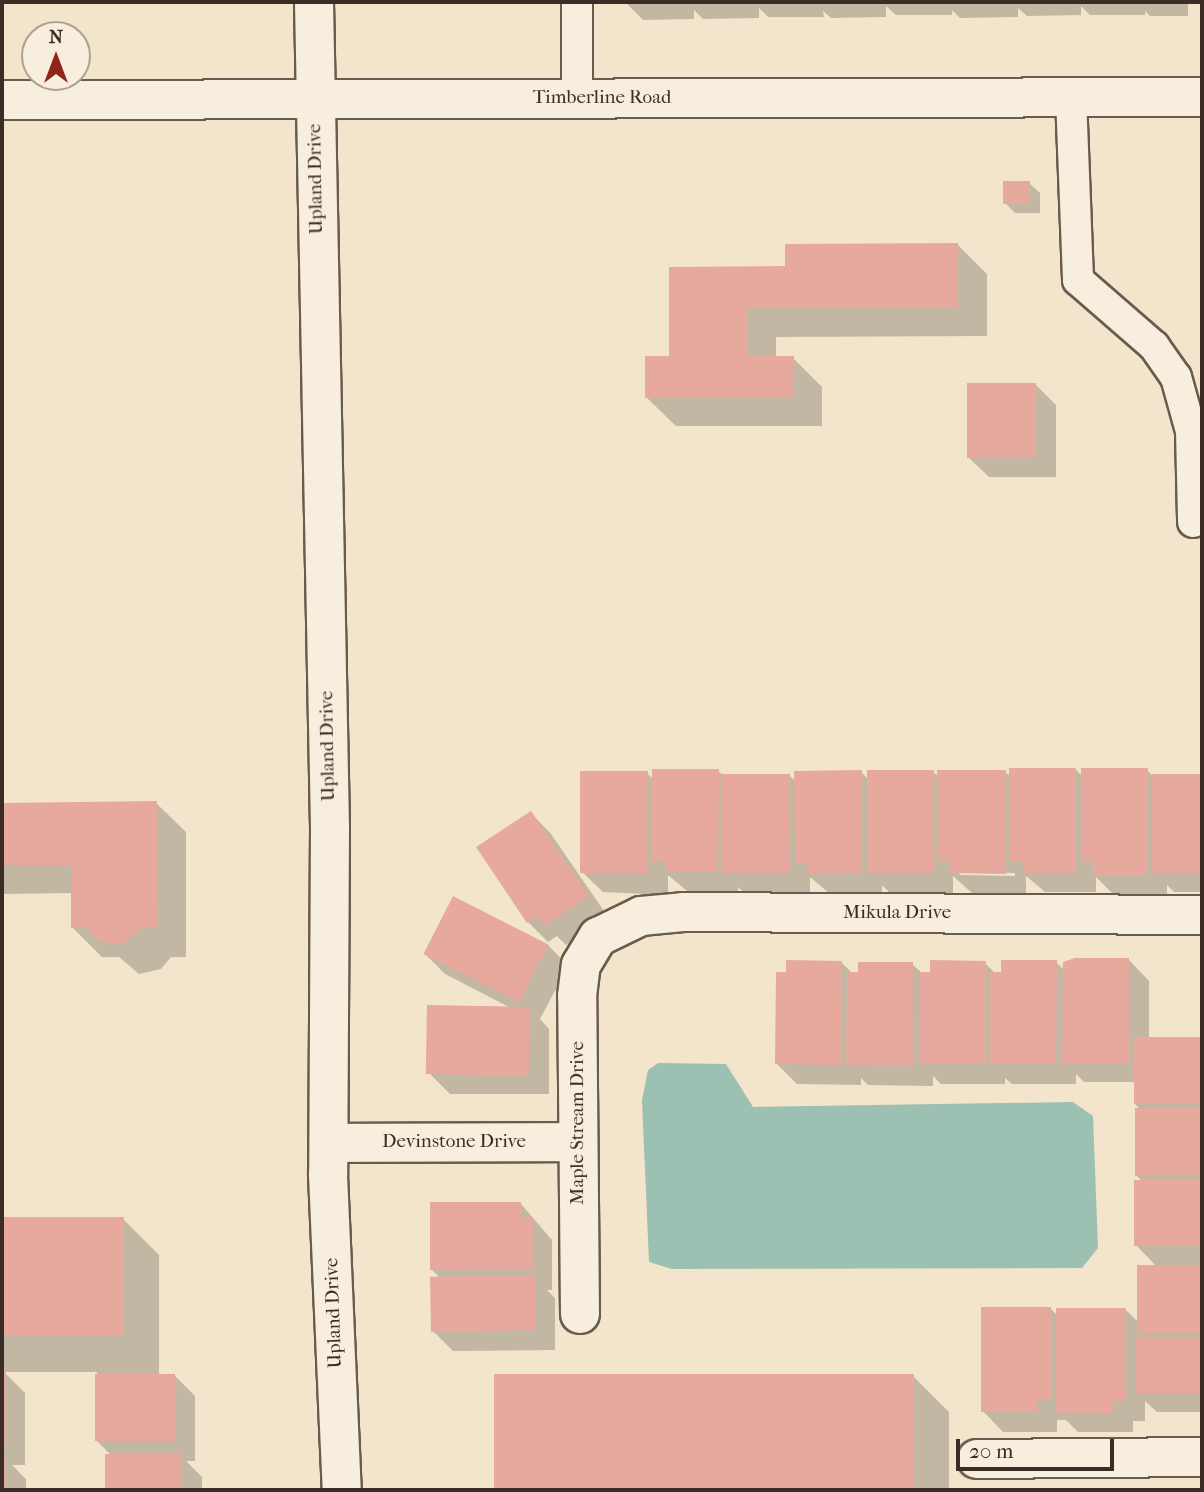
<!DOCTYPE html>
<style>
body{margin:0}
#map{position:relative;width:1204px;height:1492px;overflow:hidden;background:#f3e5cb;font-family:"IM FELL French Canon",serif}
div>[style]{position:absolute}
.water>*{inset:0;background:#9cc0b2}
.shadow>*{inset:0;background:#0003}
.building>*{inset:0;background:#e7a89e;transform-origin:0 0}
.roads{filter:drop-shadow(2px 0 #695b4f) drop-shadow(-2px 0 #695b4f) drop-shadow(0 2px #695b4f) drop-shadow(0 -2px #695b4f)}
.service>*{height:30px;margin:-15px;padding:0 15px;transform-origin:15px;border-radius:15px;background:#f7eedd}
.minor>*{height:38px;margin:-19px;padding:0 19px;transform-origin:19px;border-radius:19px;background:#f7eedd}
.tertiary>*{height:38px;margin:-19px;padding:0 19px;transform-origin:19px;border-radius:19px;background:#f7eedd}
span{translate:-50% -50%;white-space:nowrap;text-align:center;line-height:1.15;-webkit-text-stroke:5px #f7eedd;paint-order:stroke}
.street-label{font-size:19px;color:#3b2d26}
.frame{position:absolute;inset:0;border:4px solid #3b2d26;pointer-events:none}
.north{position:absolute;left:21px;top:21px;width:70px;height:70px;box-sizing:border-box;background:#f7eedd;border:2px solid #aca194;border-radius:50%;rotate:0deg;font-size:19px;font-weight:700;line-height:28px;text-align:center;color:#3b2d26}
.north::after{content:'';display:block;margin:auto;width:24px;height:32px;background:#8f2418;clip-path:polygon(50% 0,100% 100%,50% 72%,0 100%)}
.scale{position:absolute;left:956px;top:1439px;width:158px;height:32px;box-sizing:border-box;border:4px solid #3b2d26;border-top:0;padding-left:9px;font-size:21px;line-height:24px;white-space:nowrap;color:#3b2d26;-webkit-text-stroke:5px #f7eedd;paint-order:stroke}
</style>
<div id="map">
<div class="water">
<div style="clip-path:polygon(658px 1063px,726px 1064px,753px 1107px,1073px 1102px,1093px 1116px,1098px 1248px,1082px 1268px,672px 1269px,649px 1262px,642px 1100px,648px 1070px)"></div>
</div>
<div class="shadow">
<div style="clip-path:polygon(625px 2px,1198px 2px,1188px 2px,1188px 16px,1150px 16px,1145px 11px,1145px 15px,1090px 15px,1081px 6px,1081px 15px,1027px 16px,1018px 8px,1018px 17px,960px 18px,952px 10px,952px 15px,896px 15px,886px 6px,886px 17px,831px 18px,823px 11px,824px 17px,768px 17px,759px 8px,759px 18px,703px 19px,694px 10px,694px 19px,643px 20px)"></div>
<div style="clip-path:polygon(1029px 183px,1040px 193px,1040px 213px,1015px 213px,1005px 203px)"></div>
<div style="clip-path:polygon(958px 245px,987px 274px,987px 336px,776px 337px,776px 358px,793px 358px,822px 387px,822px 426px,676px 426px,646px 397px,671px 358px,787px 267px)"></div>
<div style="clip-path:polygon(1036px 385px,1056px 405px,1056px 477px,989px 477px,968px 457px)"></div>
<div style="clip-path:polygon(evenodd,1076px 770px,1083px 777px,1147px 770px,1152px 775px,1202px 775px,1202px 892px,1174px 892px,1167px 885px,1167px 896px,1115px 896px,1096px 877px,1096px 892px,1045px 892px,1026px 876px,1026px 894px,972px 893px,953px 876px,953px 894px,889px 892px,882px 885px,882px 894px,830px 894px,810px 877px,810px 892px,743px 892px,738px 887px,738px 891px,687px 891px,668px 875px,668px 895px,603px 892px,582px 872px,647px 773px,653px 779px,718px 771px,723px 775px,789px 775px,796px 782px,861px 772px,868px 779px,933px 772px,939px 777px,1005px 772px,1011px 777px,1076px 770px,957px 872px,1015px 873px,1015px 876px,961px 875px,957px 872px)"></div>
<div style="clip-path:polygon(156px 803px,186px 832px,186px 957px,171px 957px,161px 969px,139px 974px,119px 957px,102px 957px,72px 927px,72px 893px,2px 894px,2px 804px)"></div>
<div style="clip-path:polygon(531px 813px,551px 834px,608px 917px,566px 945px,557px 936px,548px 942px,528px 922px)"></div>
<div style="clip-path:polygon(548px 945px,568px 966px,540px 1019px,549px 1029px,549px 1094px,450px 1094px,429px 1073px,511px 1008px,445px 974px,425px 954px)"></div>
<div style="clip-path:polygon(1129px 960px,1149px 981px,1149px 1039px,1202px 1039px,1202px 1412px,1157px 1412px,1145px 1401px,1145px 1421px,1133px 1421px,1133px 1432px,1078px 1432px,1066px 1420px,1057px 1420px,1057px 1432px,1003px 1432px,983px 1411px,1050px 1308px,1058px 1316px,1125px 1309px,1139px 1323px,1157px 1267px,1136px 1245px,1143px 1182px,1136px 1175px,1141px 1110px,1135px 1104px,1135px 1082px,1084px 1082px,1076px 1074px,1076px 1084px,1012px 1084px,1005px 1078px,1005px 1084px,941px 1084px,933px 1076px,933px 1086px,868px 1085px,861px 1078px,861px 1085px,797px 1084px,777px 1064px,788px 973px,842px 963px,853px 974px,912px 964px,922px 973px,932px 973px,985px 963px,995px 973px,1056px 962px,1064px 970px)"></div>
<div style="clip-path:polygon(521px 1204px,552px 1240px,552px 1290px,547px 1290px,555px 1298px,555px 1350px,453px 1351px,432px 1330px,440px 1278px,431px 1269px)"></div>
<div style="clip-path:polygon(2px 1219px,123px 1219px,159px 1255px,159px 1375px,174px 1375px,195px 1396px,195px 1461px,186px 1461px,202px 1477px,202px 1490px,107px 1490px,107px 1456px,112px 1456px,97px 1441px,97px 1372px,4px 1372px,25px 1393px,25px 1465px,12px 1465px,26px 1479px,26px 1490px,2px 1490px)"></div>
<div style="clip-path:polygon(496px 1375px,913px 1376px,949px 1412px,949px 1490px,496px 1490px)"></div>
</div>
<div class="building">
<div style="left:1003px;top:181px;width:27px;height:23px"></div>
<div style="clip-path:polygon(958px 243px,958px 307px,748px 308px,748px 356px,794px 356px,794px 398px,645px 398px,645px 356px,669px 356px,669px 267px,785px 266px,785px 244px)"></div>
<div style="left:1036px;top:383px;width:75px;height:69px;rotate:90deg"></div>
<div style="clip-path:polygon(1009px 768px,1076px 768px,1076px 873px,1023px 873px,1023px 862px,1009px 862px)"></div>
<div style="clip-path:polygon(1081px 768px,1148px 768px,1148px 876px,1093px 876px,1093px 862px,1081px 862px)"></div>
<div style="clip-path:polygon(652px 769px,719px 769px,718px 871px,665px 871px,665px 861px,652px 861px)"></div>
<div style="clip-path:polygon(862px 770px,862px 874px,808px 874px,808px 864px,795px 864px,794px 771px)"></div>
<div style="left:867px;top:770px;width:67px;height:103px"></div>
<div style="clip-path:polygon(937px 770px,1006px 770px,1006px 874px,950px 873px,950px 862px,937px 862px)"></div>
<div style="left:580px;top:771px;width:68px;height:102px"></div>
<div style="left:721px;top:774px;width:69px;height:99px"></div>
<div style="left:1152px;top:774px;width:50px;height:99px"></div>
<div style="clip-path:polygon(157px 801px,158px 928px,142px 928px,121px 945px,98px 940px,88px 928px,71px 928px,71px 865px,2px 865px,2px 803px)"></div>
<div style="clip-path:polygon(531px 811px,589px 896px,544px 926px,538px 915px,527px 923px,476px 847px)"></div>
<div style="left:453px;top:896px;width:107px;height:65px;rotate:27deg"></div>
<div style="clip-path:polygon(1075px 958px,1129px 958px,1129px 1063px,1062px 1063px,1063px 962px)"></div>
<div style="clip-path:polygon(786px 960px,842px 961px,842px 1065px,775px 1064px,776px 972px,786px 972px)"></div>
<div style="clip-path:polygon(930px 960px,986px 961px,986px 1064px,919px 1064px,920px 972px,930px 972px)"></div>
<div style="clip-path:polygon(1001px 960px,1057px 960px,1056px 1064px,989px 1064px,990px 972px,1001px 972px)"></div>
<div style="clip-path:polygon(858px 962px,913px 962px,913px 1066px,846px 1065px,847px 972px,858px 972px)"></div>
<div style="left:427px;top:1005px;width:103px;height:69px;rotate:1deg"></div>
<div style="left:1134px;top:1037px;width:68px;height:67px"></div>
<div style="left:1135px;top:1108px;width:67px;height:68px"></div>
<div style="left:1134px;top:1180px;width:68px;height:66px"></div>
<div style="clip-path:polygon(430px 1202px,521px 1202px,521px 1217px,533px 1217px,533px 1270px,430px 1270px)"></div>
<div style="left:2px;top:1217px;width:122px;height:119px"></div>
<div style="left:1137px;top:1265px;width:65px;height:68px"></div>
<div style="left:535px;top:1275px;width:55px;height:105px;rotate:89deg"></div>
<div style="clip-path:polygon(981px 1307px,1051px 1307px,1051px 1400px,1037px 1400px,1037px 1412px,981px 1412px)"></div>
<div style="clip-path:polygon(1056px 1308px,1126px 1308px,1126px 1401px,1113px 1401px,1113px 1413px,1056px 1413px)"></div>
<div style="left:1135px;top:1337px;width:67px;height:56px"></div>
<div style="left:2px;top:1371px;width:4px;height:75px"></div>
<div style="left:95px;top:1374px;width:80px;height:67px"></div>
<div style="left:494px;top:1374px;width:420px;height:116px"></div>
<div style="left:105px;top:1454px;width:77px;height:36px"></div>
<div style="left:2px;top:1457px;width:4px;height:33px"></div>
</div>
<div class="roads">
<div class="service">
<div style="left:577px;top:2px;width:96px;rotate:90deg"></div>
<div style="left:1071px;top:97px;width:183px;rotate:87.8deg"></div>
<div style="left:1078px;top:280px;width:101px;rotate:41deg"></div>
<div style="left:1154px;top:346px;width:38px;rotate:55deg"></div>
<div style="left:1176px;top:377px;width:56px;rotate:74.5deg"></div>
<div style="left:1191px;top:431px;width:91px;rotate:88.7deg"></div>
</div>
<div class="minor">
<div style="left:330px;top:1143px;width:248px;rotate:-0.2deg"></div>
<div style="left:580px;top:1314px;width:318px;rotate:-90.5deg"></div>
<div style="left:577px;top:996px;width:31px;rotate:-83deg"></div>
<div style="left:581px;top:965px;width:33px;rotate:-59deg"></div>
<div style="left:598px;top:937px;width:48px;rotate:-26deg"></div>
<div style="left:641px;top:916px;width:42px;rotate:-5.4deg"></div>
<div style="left:683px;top:912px;width:519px;rotate:0.33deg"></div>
<div style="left:977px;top:1459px;width:225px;rotate:-0.5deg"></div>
</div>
<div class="tertiary">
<div style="left:314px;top:2px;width:826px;rotate:88.89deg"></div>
<div style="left:330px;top:828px;width:347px;rotate:90.3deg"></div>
<div style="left:328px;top:1175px;width:315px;rotate:87.5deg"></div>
<div style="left:2px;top:100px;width:1200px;rotate:-0.14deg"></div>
</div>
</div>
<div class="street-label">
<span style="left:602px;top:98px">Timberline Road</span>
<span style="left:316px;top:179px;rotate:-91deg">Upland Drive</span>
<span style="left:328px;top:746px;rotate:-91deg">Upland Drive</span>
<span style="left:897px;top:913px">Mikula Drive</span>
<span style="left:578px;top:1123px;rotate:-90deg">Maple Stream Drive</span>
<span style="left:454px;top:1142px">Devinstone Drive</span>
<span style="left:334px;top:1313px;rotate:-92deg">Upland Drive</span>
</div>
<div class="frame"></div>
<div class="north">N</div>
<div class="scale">20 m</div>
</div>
